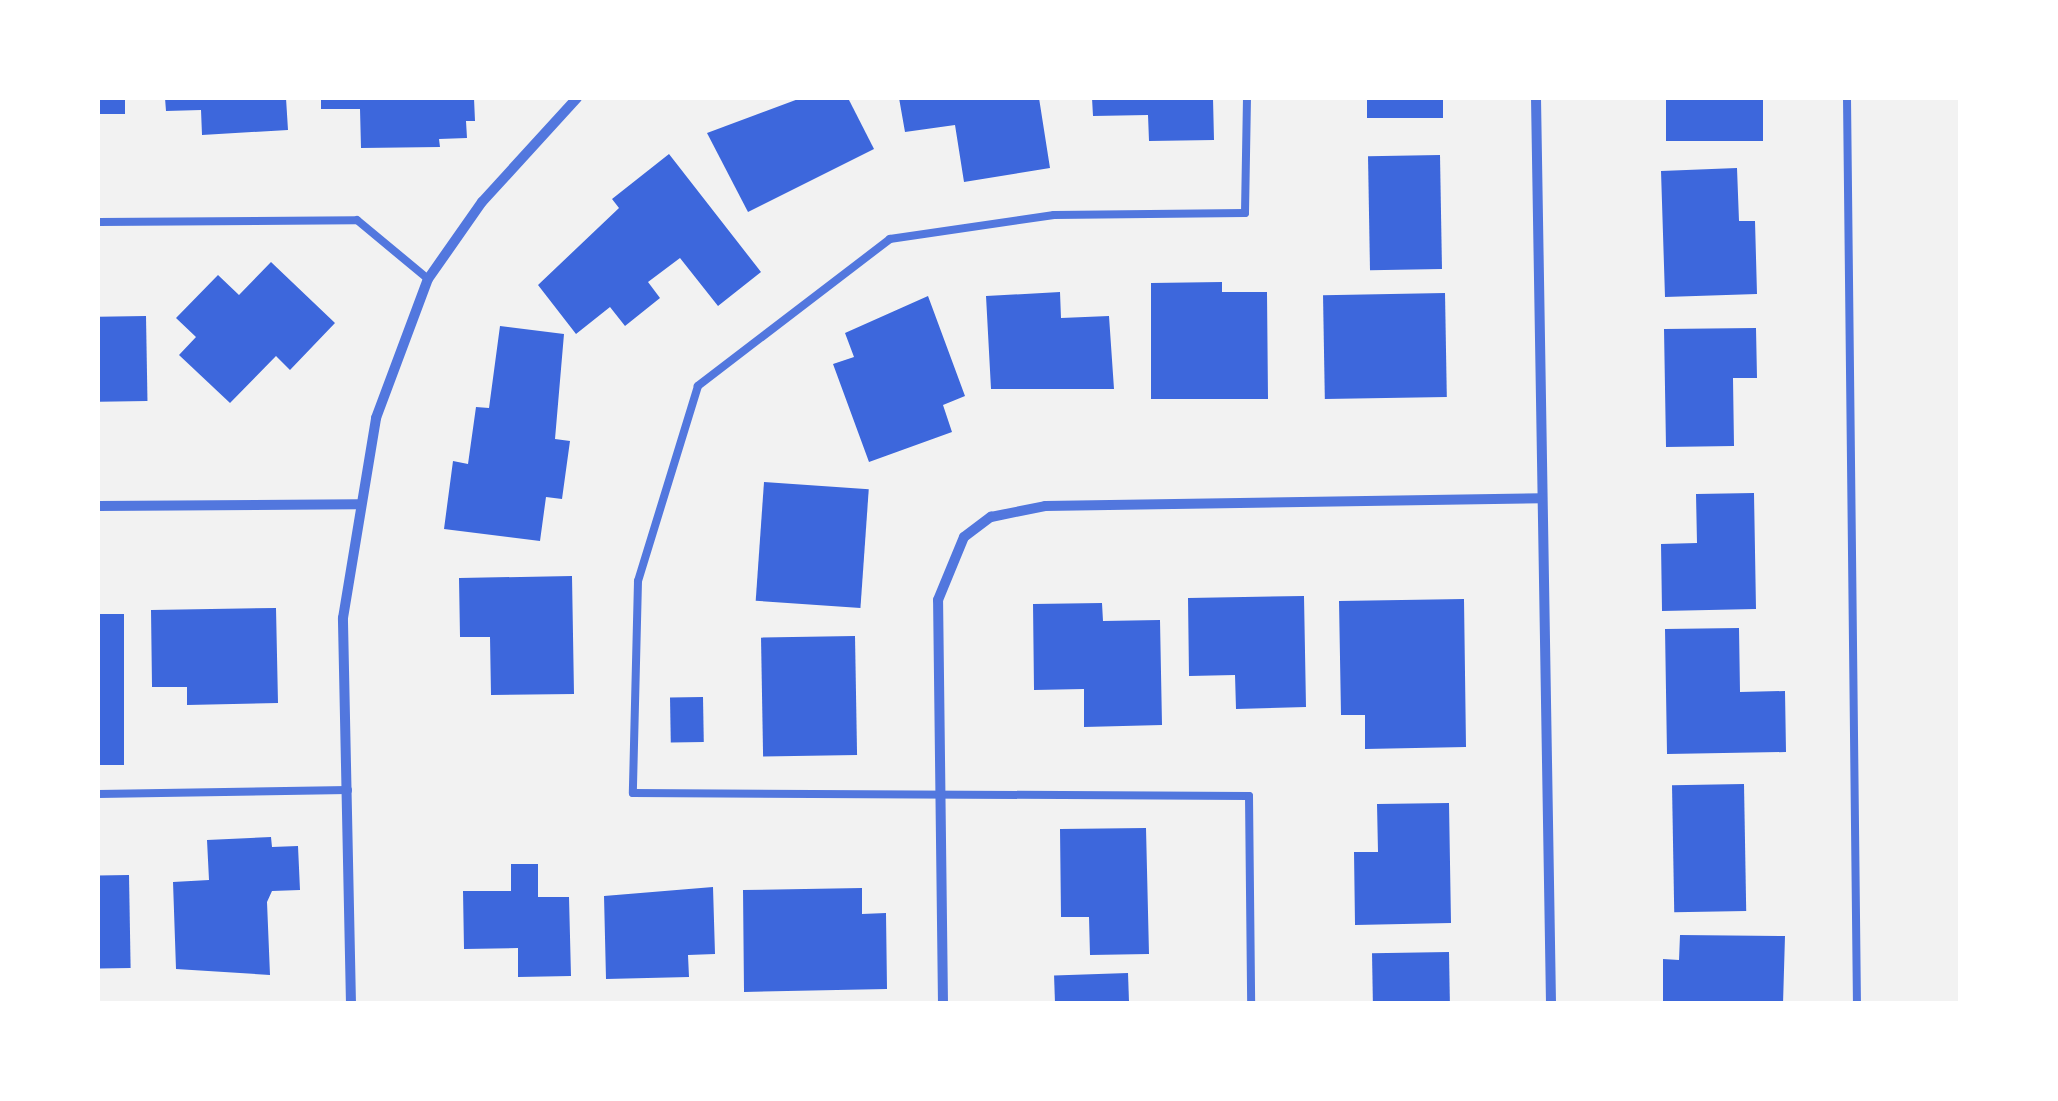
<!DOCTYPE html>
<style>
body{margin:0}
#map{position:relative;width:2058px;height:1101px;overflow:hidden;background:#f2f2f2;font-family:Montserrat,sans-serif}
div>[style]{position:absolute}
.building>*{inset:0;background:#3d67dc;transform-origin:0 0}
.service>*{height:8px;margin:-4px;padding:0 4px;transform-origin:4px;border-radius:4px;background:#5277de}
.minor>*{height:10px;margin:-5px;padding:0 5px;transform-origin:5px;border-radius:5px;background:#5277de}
span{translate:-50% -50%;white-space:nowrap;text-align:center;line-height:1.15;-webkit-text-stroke:8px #fff;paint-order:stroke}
.frame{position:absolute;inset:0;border:100px solid #fff;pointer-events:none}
</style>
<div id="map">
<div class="building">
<div style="left:98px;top:98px;width:27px;height:16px"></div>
<div style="clip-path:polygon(165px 98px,286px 98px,288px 130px,202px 135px,201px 110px,166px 111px)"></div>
<div style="clip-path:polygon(321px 98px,474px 98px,475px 121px,466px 121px,467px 138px,439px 139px,440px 147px,361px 148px,360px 109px,321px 109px)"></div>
<div style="clip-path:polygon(801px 98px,848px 98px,874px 149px,748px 212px,707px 133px)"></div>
<div style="clip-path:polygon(899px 98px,1039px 98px,1050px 168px,964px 182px,955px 125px,905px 132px)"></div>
<div style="clip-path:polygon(1092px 98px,1213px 98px,1214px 140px,1149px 141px,1148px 115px,1093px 116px)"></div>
<div style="left:1367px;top:98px;width:76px;height:20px"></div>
<div style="left:1666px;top:98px;width:97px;height:43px"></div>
<div style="clip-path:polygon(669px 154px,761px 272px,718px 306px,680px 258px,648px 282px,660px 298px,625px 326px,610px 307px,576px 334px,538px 285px,619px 208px,612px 199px)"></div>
<div style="left:1440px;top:155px;width:114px;height:72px;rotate:89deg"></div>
<div style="clip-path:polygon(1737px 168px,1739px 221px,1755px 221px,1757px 294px,1665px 297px,1661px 171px)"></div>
<div style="clip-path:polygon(271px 262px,335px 323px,290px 370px,276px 356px,230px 403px,179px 355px,196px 337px,176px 318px,218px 275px,239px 295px)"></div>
<div style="clip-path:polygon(1222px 282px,1222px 292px,1267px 292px,1268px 399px,1151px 399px,1151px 283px)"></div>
<div style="clip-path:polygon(1060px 292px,1061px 318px,1109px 316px,1114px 389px,991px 389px,986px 296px)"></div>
<div style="left:1445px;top:293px;width:104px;height:122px;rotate:89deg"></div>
<div style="clip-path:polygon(928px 296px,965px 396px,943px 405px,952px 432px,869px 462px,833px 364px,854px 357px,845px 333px)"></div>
<div style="left:146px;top:316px;width:85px;height:48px;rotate:89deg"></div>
<div style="clip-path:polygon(500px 326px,564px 334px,555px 439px,570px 441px,562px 499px,546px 497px,540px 541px,444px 529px,453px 461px,468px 464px,476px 407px,489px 408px)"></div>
<div style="clip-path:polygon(1756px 328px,1757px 378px,1733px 378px,1734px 446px,1666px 447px,1664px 329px)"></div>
<div style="left:764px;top:482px;width:105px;height:119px;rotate:4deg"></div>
<div style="clip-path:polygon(1754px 493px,1756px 609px,1662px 611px,1661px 544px,1697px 543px,1696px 494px)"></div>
<div style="clip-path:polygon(572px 576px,574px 694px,491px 695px,490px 637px,460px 637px,459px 578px)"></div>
<div style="clip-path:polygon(1304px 596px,1306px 707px,1236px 709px,1235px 675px,1189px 676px,1188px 598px)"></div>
<div style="clip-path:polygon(1464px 599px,1466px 747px,1365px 749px,1365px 715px,1341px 715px,1339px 601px)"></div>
<div style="clip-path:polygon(1102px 603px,1103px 621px,1160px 620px,1162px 725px,1084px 727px,1084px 689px,1034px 690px,1033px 604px)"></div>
<div style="clip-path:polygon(276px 608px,278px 703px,187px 705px,187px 687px,152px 687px,151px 610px)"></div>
<div style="left:98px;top:614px;width:26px;height:151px"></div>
<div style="clip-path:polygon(1739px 628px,1740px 692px,1785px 691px,1786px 752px,1667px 754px,1665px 629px)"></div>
<div style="left:855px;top:636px;width:119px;height:94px;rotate:89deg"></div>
<div style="left:703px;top:697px;width:45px;height:33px;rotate:89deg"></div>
<div style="left:1744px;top:784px;width:127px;height:72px;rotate:89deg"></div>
<div style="clip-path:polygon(1449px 803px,1451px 923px,1355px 925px,1354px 852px,1378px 852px,1377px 804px)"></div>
<div style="clip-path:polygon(1146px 828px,1149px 954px,1090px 955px,1089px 917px,1061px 917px,1060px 829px)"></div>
<div style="clip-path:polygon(271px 837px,272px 847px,298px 846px,300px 890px,272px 891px,267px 902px,270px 975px,176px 969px,173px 882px,209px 880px,207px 840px)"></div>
<div style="clip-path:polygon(511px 864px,538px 864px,538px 897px,569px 897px,571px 976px,518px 977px,518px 948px,464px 949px,463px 891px,511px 891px)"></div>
<div style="left:129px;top:875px;width:93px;height:31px;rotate:89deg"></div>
<div style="clip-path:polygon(713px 887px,715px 954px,688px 955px,689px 977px,606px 979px,604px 896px)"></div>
<div style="clip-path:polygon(862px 888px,862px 914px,886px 913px,887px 989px,744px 992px,743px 890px)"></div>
<div style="clip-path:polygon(1680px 935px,1785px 936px,1783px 1004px,1663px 1004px,1663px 959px,1679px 960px)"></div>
<div style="left:1449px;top:952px;width:52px;height:77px;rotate:89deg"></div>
<div style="left:1128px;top:973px;width:31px;height:74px;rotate:88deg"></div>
</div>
<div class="service">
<div style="left:1247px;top:98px;width:115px;rotate:91deg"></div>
<div style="left:1245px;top:213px;width:191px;rotate:179.4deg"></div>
<div style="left:1054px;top:215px;width:166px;rotate:171.7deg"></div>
<div style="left:890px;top:239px;width:242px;rotate:142.6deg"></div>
<div style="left:698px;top:386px;width:204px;rotate:107.1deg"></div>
<div style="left:638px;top:581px;width:212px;rotate:91.4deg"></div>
<div style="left:633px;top:793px;width:616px;rotate:0.28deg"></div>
<div style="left:1249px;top:796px;width:208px;rotate:89.4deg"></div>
<div style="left:1847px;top:98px;width:906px;rotate:89.37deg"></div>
<div style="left:98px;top:222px;width:259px;rotate:-0.4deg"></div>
<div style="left:357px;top:220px;width:92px;rotate:39.7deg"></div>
<div style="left:98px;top:794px;width:250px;rotate:-0.9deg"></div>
</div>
<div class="minor">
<div style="left:1536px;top:98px;width:906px;rotate:89.05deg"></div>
<div style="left:98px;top:506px;width:260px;rotate:-0.4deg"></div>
<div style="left:351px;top:1004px;width:386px;rotate:-91.2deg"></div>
<div style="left:343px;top:618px;width:203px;rotate:-80.6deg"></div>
<div style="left:376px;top:418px;width:148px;rotate:-69.5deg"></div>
<div style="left:428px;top:279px;width:94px;rotate:-55deg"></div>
<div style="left:482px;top:202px;width:141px;rotate:-47.6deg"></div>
<div style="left:943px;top:1004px;width:404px;rotate:-90.7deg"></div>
<div style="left:938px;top:600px;width:68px;rotate:-67.6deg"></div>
<div style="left:964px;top:537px;width:34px;rotate:-37deg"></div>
<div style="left:991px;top:517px;width:55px;rotate:-11.5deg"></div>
<div style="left:1045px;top:506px;width:497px;rotate:-0.9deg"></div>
</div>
<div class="frame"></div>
</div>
